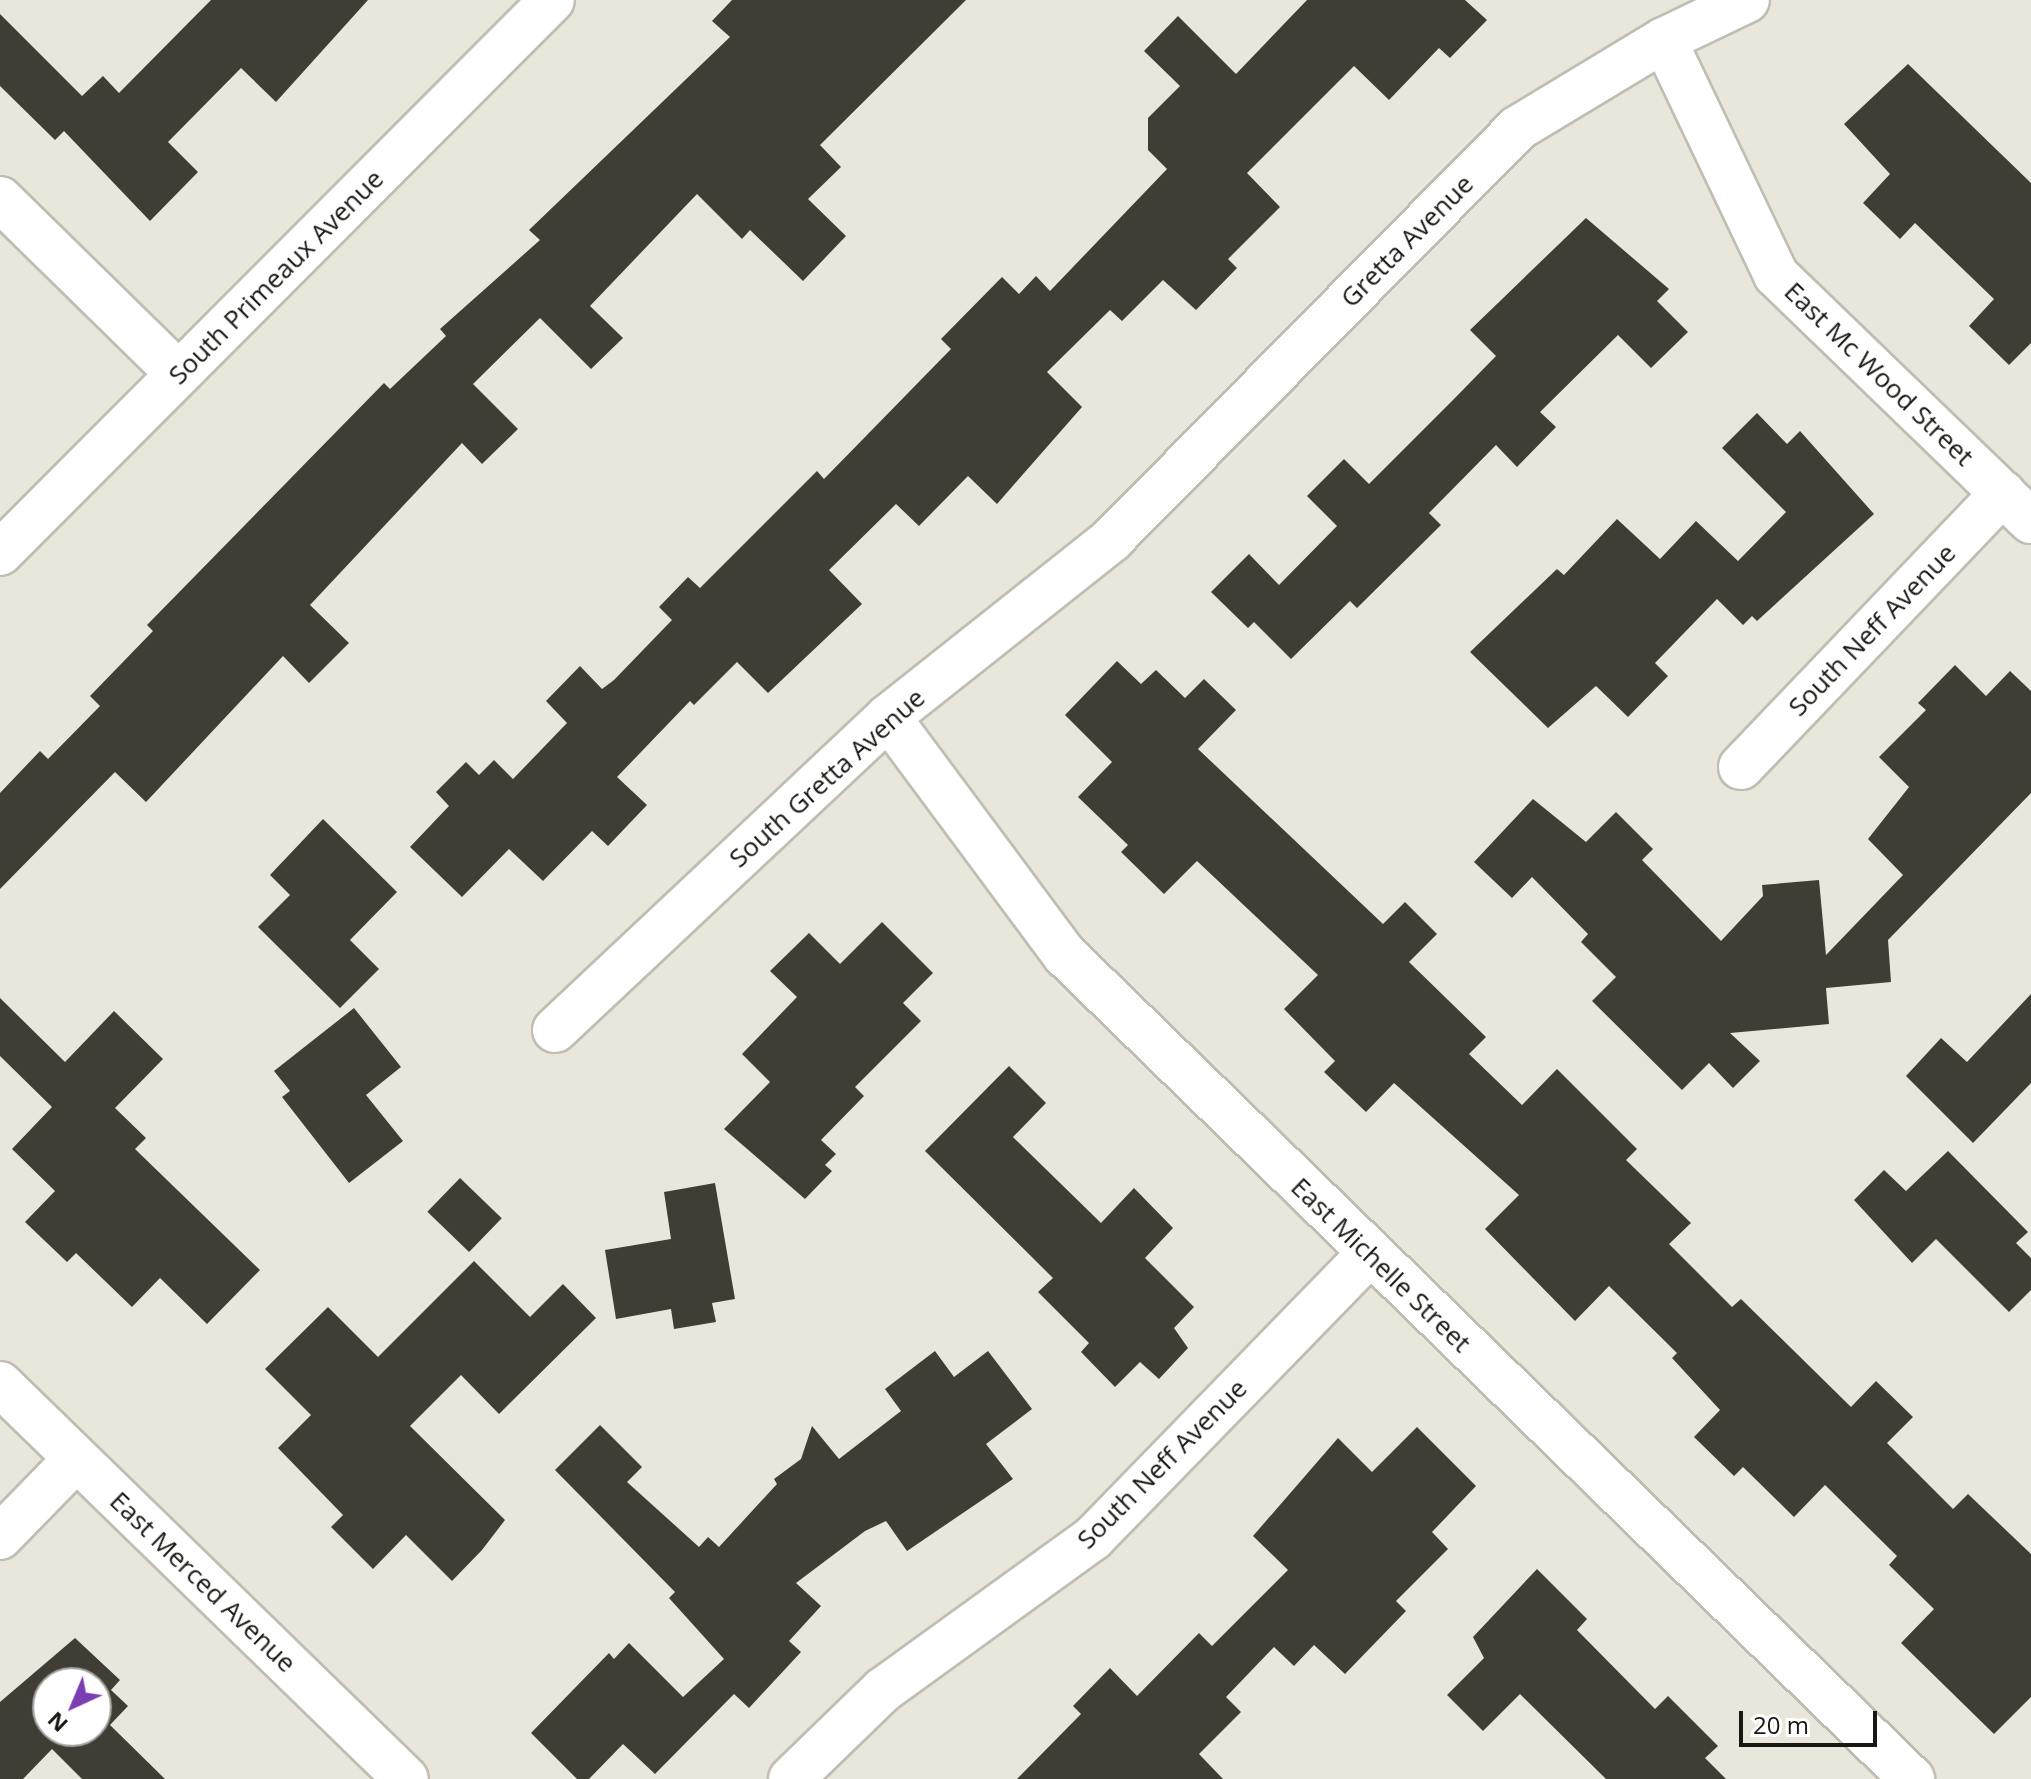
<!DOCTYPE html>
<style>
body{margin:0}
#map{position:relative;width:2031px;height:1779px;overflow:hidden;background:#e9e7dc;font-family:"Open Sans",sans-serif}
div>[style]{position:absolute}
.building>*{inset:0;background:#403d35;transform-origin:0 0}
.roads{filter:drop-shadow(2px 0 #c0bdb2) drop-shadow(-2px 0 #c0bdb2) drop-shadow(0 2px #c0bdb2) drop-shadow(0 -2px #c0bdb2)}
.minor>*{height:44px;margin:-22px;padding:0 22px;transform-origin:22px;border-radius:22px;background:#fff}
span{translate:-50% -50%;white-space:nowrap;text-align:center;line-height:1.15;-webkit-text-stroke:8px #fff;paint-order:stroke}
.street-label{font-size:26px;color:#191814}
.north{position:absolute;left:32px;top:1667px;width:80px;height:80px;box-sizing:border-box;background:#fff;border:2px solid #a3a3a1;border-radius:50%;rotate:224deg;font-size:22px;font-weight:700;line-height:32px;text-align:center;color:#191814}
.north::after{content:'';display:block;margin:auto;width:28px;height:36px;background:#7b3db3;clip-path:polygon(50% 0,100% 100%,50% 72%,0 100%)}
.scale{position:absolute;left:1739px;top:1711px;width:138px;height:36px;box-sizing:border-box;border:4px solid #191814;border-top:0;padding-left:10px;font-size:24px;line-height:28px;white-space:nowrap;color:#191814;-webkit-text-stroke:6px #fff;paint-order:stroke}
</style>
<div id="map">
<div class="building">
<div style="clip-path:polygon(211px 0,368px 0,276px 102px,241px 68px,168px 142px,198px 172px,150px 221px,64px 131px,55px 140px,0 86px,0 14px,82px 96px,103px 76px,119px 93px)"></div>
<div style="clip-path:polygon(732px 0,966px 0,820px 145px,841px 167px,808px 199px,846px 236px,803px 281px,750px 230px,742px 239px,697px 194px,590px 306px,623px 338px,591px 369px,540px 318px,473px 384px,518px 429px,482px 464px,462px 443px,310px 605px,349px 643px,309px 683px,283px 656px,146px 802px,115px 772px,0 889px,0 793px,40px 751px,48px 759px,100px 706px,90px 696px,153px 631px,147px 625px,384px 383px,390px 389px,446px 336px,440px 329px,540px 240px,529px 230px,730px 37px,712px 21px)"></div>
<div style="clip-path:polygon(1307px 0,1465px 0,1487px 20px,1450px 58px,1439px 48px,1389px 100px,1354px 66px,1247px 173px,1280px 207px,1228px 259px,1237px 268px,1196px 310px,1163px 280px,1122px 321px,1110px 310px,1047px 372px,1082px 407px,997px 504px,968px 476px,919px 526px,896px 504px,829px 570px,862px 604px,768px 693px,737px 662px,694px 705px,690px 701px,617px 777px,647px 805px,608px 846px,592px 831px,543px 881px,509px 849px,462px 897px,410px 847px,449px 806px,436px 792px,466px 762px,479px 775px,494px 760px,513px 779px,567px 723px,546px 701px,580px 666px,602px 689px,614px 680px,672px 620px,659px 607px,688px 577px,700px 588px,817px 471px,824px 479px,951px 349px,941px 339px,1002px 277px,1019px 294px,1036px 276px,1050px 291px,1167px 169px,1148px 150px,1148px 118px,1180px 86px,1144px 51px,1178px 16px,1236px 74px)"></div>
<div style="clip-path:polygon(1908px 64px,2031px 183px,2031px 343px,2009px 365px,1969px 326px,1994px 299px,1915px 223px,1900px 239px,1863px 203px,1890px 174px,1844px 124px)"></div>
<div style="clip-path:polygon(1586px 218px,1669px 289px,1657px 301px,1688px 332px,1651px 368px,1618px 335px,1540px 412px,1556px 427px,1517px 467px,1496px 445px,1429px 513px,1441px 525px,1357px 608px,1350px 601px,1291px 659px,1254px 622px,1248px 628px,1211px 592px,1249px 554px,1279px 585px,1337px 526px,1307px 496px,1344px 459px,1369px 484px,1453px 400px,1496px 356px,1470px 330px)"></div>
<div style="clip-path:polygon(1757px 413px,1787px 444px,1800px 431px,1874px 514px,1757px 621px,1752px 616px,1743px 625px,1717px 599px,1655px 663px,1668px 676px,1628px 717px,1596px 686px,1548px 728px,1470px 652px,1557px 569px,1564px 575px,1617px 519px,1660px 559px,1696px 521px,1738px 561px,1786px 512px,1722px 448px)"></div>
<div style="clip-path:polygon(1117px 661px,1141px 684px,1156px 670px,1185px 698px,1204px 679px,1236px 710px,1198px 749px,1383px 924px,1405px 902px,1437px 934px,1409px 962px,1486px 1037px,1469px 1054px,1522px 1105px,1557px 1069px,1637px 1149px,1626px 1160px,1691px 1223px,1669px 1244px,1732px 1307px,1741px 1299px,1851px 1407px,1876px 1381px,1913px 1417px,1887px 1443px,1953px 1509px,1968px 1494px,2031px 1554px,2031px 1697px,1994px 1734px,1901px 1643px,1934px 1609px,1889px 1565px,1897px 1556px,1825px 1485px,1794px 1517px,1743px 1467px,1734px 1476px,1694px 1437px,1720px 1410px,1672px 1358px,1677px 1353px,1609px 1286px,1575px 1321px,1485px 1229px,1519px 1195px,1394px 1083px,1366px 1112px,1324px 1072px,1335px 1061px,1284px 1009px,1318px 975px,1197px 861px,1164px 894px,1121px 852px,1128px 845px,1078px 797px,1112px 762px,1065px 715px)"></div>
<div style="clip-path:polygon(1955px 665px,1986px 696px,2010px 671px,2031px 691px,2031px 793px,1888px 940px,1891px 982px,1826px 988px,1829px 1024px,1730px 1033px,1760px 1061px,1733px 1088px,1709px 1063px,1682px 1090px,1592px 1001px,1616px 977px,1581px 942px,1588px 934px,1532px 877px,1512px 898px,1474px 862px,1533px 799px,1586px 842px,1616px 812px,1653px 849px,1642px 860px,1721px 941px,1763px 896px,1762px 885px,1819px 880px,1826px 955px,1903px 875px,1868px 839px,1909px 787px,1879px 757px,1926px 710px,1918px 703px)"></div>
<div style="clip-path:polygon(323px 819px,397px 892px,350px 940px,379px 969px,340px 1008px,258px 927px,290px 895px,270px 875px)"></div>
<div style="clip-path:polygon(882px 922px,933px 973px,903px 1003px,921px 1021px,855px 1087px,864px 1096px,821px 1140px,836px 1154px,825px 1165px,832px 1171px,805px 1199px,724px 1129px,770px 1082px,742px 1054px,797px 997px,770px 971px,809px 933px,840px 964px)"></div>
<div style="clip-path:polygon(2031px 994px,2031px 1083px,1973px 1143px,1906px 1076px,1941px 1038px,1967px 1062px)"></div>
<div style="clip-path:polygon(0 998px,65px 1062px,114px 1011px,163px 1059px,115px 1108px,146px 1138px,135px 1149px,260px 1270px,207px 1324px,160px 1278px,132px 1307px,76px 1253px,67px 1262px,25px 1222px,55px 1191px,12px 1149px,52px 1107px,0 1056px)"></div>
<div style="clip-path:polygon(354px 1008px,401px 1067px,366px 1095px,403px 1141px,349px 1183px,282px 1097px,290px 1091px,274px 1071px)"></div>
<div style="clip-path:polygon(1009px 1066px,1046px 1103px,1013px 1137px,1101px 1223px,1134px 1188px,1173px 1228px,1145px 1258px,1194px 1307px,1174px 1328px,1188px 1348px,1159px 1379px,1140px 1362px,1115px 1387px,1081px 1352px,1089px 1343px,1038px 1292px,1053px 1278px,925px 1151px)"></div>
<div style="clip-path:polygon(1948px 1151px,2028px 1232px,2016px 1243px,2031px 1258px,2031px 1290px,2009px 1312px,1936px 1239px,1912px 1263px,1854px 1200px,1884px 1170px,1906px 1191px)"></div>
<div style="left:460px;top:1178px;width:58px;height:47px;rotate:44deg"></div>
<div style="clip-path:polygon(715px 1183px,735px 1299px,712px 1303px,716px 1322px,674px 1329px,671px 1309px,616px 1319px,605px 1250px,671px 1239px,664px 1192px)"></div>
<div style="clip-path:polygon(474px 1261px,530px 1317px,563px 1284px,596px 1318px,499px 1414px,461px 1375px,410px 1426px,505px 1520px,482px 1550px,452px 1581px,406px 1535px,373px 1569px,331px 1527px,343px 1515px,278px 1448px,311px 1415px,265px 1369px,328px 1307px,378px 1357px)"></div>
<div style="clip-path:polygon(935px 1351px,954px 1377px,988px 1351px,1032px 1409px,986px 1444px,1013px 1479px,907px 1551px,886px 1521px,865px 1531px,796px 1583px,821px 1606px,789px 1641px,801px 1652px,749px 1708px,734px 1694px,655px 1774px,623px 1744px,589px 1779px,577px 1779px,531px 1733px,609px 1653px,614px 1659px,629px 1643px,683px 1697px,724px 1659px,669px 1598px,675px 1592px,555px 1470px,600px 1425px,642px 1467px,627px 1482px,699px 1547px,708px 1537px,719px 1547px,777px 1484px,774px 1479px,801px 1459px,812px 1426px,839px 1459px,901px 1411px,885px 1389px)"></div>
<div style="clip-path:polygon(1417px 1427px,1476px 1486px,1432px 1532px,1448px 1549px,1396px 1601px,1406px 1611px,1345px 1674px,1314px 1645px,1294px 1666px,1274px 1647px,1226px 1697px,1241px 1712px,1199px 1754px,1223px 1779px,1017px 1779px,1081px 1714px,1073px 1706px,1110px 1668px,1137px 1696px,1199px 1633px,1212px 1646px,1288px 1570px,1253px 1536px,1338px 1438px,1372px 1472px)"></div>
<div style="clip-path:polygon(1537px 1569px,1587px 1619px,1577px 1630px,1655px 1709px,1668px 1696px,1718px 1746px,1705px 1758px,1726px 1779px,1606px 1779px,1520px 1694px,1483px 1731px,1447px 1695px,1484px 1658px,1473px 1637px)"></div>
<div style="clip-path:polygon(evenodd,75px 1638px,120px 1680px,111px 1690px,128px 1706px,110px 1725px,165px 1779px,82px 1779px,52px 1749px,23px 1779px,0 1779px,0 1702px,75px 1638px,48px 1683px,96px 1683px,96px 1731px,48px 1731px,48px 1683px)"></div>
</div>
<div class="roads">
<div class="minor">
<div style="left:1664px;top:40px;width:260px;rotate:64.5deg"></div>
<div style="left:1776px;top:275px;width:354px;rotate:44deg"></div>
<div style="left:0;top:199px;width:250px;rotate:44.4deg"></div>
<div style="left:0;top:553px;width:781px;rotate:-45.05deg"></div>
<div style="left:888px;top:717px;width:297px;rotate:53.4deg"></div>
<div style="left:1065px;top:955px;width:1182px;rotate:44.21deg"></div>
<div style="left:1741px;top:767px;width:379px;rotate:-46.3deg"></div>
<div style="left:555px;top:1030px;width:457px;rotate:-43.2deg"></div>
<div style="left:888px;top:717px;width:285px;rotate:-38.4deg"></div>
<div style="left:1111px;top:540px;width:579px;rotate:-45.35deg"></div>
<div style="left:1518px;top:128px;width:170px;rotate:-31.1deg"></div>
<div style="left:1664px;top:40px;width:92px;rotate:-25.7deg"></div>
<div style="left:0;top:1384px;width:566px;rotate:44.21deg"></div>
<div style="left:0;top:1537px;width:109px;rotate:-45.7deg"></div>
<div style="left:791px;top:1779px;width:128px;rotate:-44.1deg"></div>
<div style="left:883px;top:1690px;width:259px;rotate:-35.9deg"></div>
<div style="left:1093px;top:1538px;width:396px;rotate:-45.8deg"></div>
</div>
</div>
<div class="street-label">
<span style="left:1407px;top:241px;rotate:-45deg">Gretta Avenue</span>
<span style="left:276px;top:277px;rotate:-45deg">South Primeaux Avenue</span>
<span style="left:1879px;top:374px;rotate:44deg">East Mc Wood Street</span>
<span style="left:1872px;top:630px;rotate:-46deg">South Neff Avenue</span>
<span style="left:827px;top:778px;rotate:-42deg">South Gretta Avenue</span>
<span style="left:1381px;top:1265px;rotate:44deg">East Michelle Street</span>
<span style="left:1162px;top:1464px;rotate:-45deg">South Neff Avenue</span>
<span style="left:203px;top:1582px;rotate:44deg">East Merced Avenue</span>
</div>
<div class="north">N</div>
<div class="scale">20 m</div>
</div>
